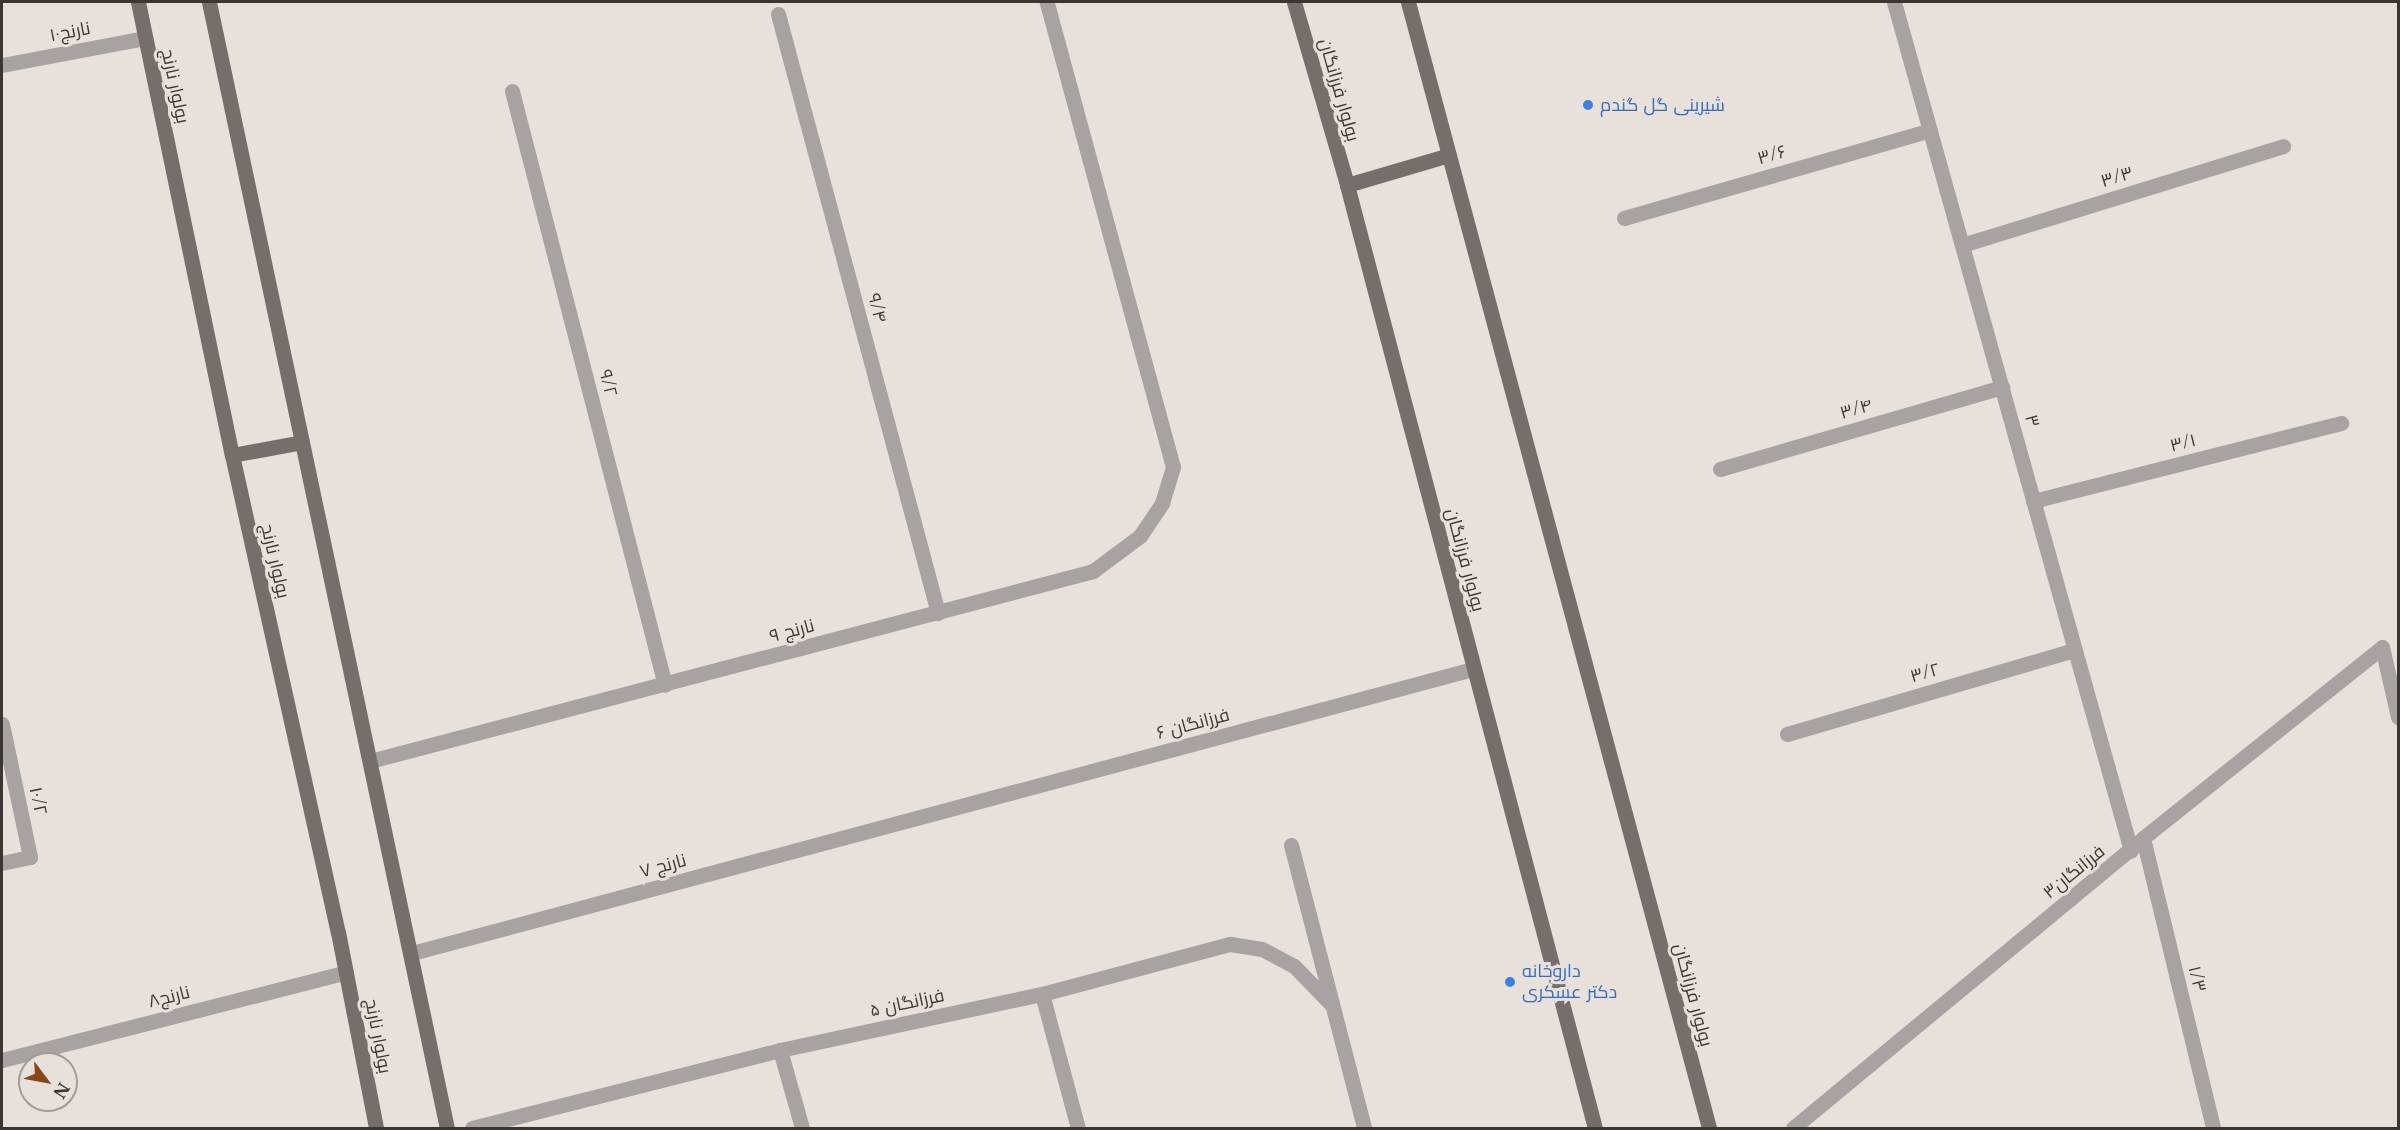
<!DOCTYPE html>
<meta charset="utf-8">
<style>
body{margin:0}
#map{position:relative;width:2400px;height:1130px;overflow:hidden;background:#e7e0db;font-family:"Libre Baskerville",Cairo,serif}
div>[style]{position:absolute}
.minor>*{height:15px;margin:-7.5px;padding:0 7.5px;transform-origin:7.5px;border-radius:7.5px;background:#a7a3a2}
.major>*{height:15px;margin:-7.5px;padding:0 7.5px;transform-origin:7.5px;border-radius:7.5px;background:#756e6d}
.dots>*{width:16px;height:16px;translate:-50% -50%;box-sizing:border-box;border:3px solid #e7e0db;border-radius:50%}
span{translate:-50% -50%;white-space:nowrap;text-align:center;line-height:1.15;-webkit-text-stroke:6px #e7e0db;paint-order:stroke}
.street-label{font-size:18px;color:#393634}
.shop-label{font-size:18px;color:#366cbe}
.left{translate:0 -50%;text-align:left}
.frame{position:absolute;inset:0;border:3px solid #393634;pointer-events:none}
.north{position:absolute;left:18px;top:1052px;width:60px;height:60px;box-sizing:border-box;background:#e7e0db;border:2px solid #a19c98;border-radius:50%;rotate:122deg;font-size:16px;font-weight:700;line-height:24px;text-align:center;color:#393634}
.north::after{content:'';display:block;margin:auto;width:21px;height:27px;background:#894717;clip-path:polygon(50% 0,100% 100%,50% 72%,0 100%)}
</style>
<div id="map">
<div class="minor">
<div style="left:1894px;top:2px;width:881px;rotate:74.4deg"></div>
<div style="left:778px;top:14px;width:620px;rotate:75.04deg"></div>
<div style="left:2px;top:65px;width:146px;rotate:-10.7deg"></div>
<div style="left:512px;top:91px;width:613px;rotate:75.56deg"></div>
<div style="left:1624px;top:218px;width:318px;rotate:-16deg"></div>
<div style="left:1962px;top:245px;width:336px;rotate:-17.1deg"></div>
<div style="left:1720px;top:469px;width:294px;rotate:-16.2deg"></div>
<div style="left:2033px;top:501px;width:318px;rotate:-14.2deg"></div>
<div style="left:2px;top:724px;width:136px;rotate:78.1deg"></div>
<div style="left:30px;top:857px;width:29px;rotate:168deg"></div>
<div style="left:1787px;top:734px;width:300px;rotate:-16.3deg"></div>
<div style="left:370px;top:761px;width:748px;rotate:-14.72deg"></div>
<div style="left:1093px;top:571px;width:59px;rotate:-36.7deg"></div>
<div style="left:1140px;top:536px;width:40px;rotate:-56deg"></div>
<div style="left:1162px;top:503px;width:38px;rotate:-73deg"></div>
<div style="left:1173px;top:467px;width:482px;rotate:-105.2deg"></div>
<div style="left:2143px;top:838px;width:298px;rotate:76.4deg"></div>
<div style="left:1291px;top:845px;width:292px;rotate:75.5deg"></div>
<div style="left:412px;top:953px;width:1098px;rotate:-14.99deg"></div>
<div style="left:1042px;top:994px;width:139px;rotate:75deg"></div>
<div style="left:780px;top:1050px;width:81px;rotate:74.2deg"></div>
<div style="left:2px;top:1060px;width:355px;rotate:-14.3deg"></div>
<div style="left:472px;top:1128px;width:318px;rotate:-14.2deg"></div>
<div style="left:780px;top:1050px;width:268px;rotate:-12.1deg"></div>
<div style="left:1042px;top:994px;width:195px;rotate:-14.9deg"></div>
<div style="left:1230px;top:944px;width:32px;rotate:9deg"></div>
<div style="left:1262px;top:949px;width:36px;rotate:28deg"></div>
<div style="left:1294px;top:966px;width:54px;rotate:45.7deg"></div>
<div style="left:1793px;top:1128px;width:455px;rotate:-39.6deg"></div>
<div style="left:2143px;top:838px;width:306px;rotate:-38.6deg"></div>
<div style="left:2382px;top:647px;width:72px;rotate:77.1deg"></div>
</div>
<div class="major">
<div style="left:138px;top:2px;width:463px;rotate:78.3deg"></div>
<div style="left:232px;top:455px;width:489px;rotate:77.5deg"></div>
<div style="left:338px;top:932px;width:200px;rotate:79deg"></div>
<div style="left:209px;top:2px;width:1151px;rotate:78.07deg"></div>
<div style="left:1294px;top:2px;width:191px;rotate:73.8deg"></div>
<div style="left:1347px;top:185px;width:975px;rotate:75.27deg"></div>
<div style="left:1408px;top:2px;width:1166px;rotate:75.03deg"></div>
<div style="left:1347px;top:185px;width:106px;rotate:-16.4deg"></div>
<div style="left:232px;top:455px;width:71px;rotate:-10.5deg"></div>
</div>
<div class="dots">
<div style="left:1588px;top:105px;background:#3f7fe0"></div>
<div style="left:1510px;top:982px;background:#3f7fe0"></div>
</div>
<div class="street-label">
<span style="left:70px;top:32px;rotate:-11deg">نارنج۱۰</span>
<span style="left:175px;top:86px;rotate:78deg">بولوار نارنج</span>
<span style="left:1339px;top:90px;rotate:74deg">بولوار فرزانگان</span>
<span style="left:1772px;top:155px;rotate:-16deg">۳/۶</span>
<span style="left:2117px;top:177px;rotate:-17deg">۳/۳</span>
<span style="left:877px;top:308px;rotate:75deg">۹/۴</span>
<span style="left:608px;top:383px;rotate:76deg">۹/۲</span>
<span style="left:1856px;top:409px;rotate:-16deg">۳/۴</span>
<span style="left:2032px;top:421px;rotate:75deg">۳</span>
<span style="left:2183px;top:443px;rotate:-14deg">۳/۱</span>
<span style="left:1465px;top:560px;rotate:75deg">بولوار فرزانگان</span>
<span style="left:275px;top:561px;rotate:77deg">بولوار نارنج</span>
<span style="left:792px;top:631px;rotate:-15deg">نارنج ۹</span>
<span style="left:1925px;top:673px;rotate:-16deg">۳/۲</span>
<span style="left:1193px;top:724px;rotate:-15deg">فرزانگان ۶</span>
<span style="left:38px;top:801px;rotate:78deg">۱۰/۲</span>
<span style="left:663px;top:866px;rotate:-15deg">نارنج ۷</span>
<span style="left:2074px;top:872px;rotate:-39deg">فرزانگان۳</span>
<span style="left:2197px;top:979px;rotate:76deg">۱/۳</span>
<span style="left:1693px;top:995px;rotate:75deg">بولوار فرزانگان</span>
<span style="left:169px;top:997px;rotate:-14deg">نارنج۸</span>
<span style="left:907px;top:1003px;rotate:-12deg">فرزانگان ۵</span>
<span style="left:378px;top:1036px;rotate:79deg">بولوار نارنج</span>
</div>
<div class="shop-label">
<span class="left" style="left:1600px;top:105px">شیرینی گل گندم</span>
<span class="left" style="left:1522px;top:982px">داروخانه<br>دکتر عسکری</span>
</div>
<div class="frame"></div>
<div class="north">N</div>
</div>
